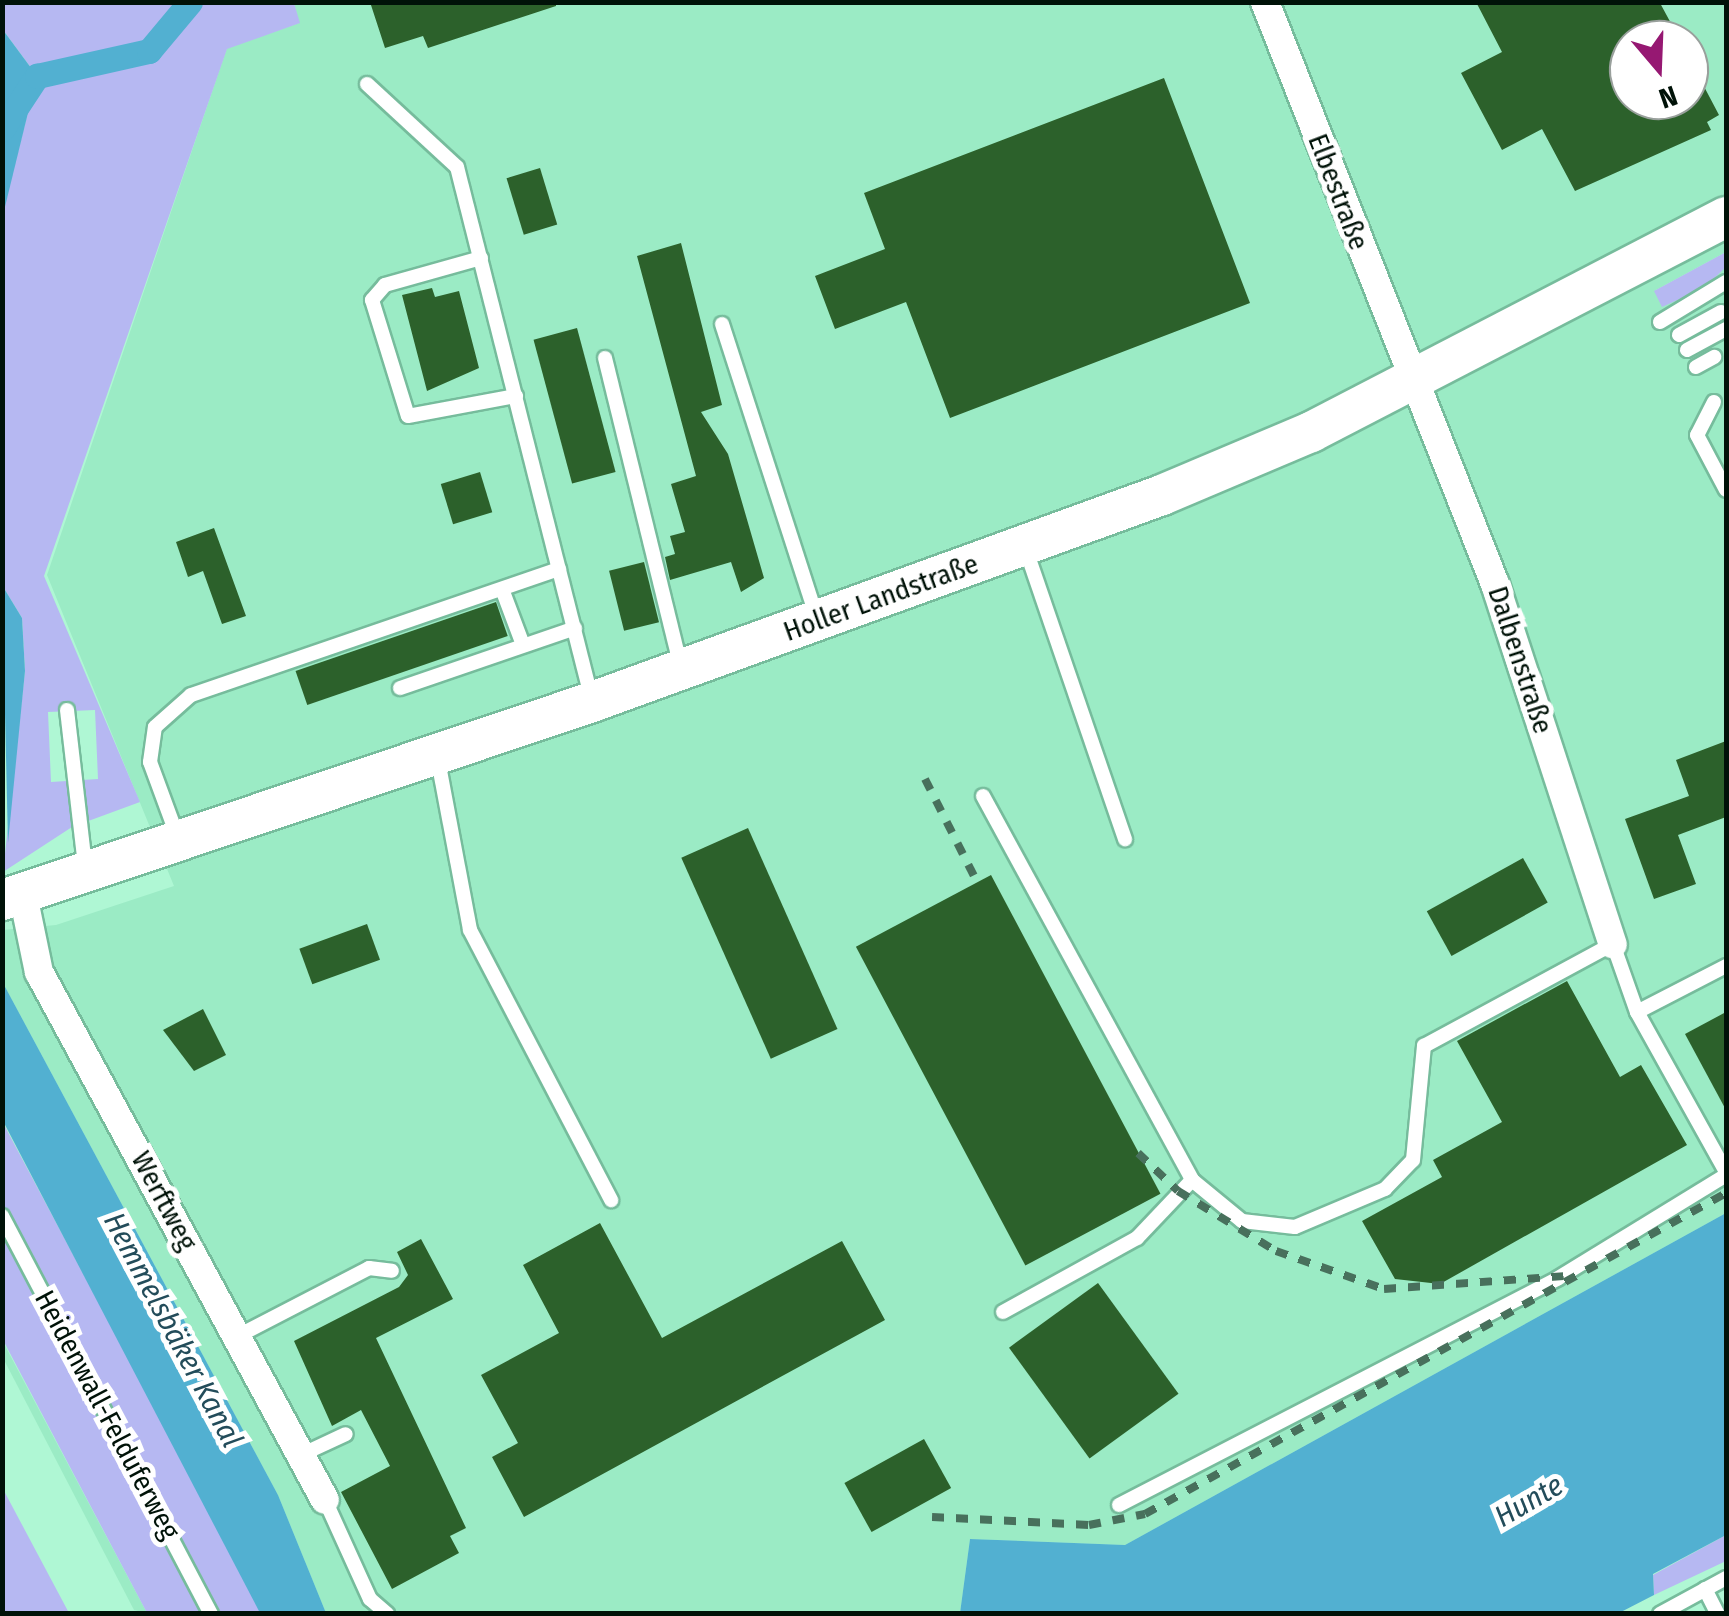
<!DOCTYPE html>
<meta charset="utf-8">
<style>
body{margin:0}
#map{position:relative;width:1729px;height:1616px;overflow:hidden;background:#aff7d4;font-family:"Fira Sans Condensed",sans-serif}
div>[style]{position:absolute}
.built>*{inset:0;background:#9bebc5}
.green>*{inset:0;background:#b6b8f2}
.water>*{inset:0;background:#52b0d1}
.canal>*{height:25px;margin:-12.5px;padding:0 12.5px;transform-origin:12.5px;border-radius:12.5px;background:#52b0d1}
.building>*{inset:0;background:#2c612b;transform-origin:0 0}
.roads{filter:drop-shadow(2px 0 #76bc9c) drop-shadow(-2px 0 #76bc9c) drop-shadow(0 2px #76bc9c) drop-shadow(0 -2px #76bc9c)}
.service>*{height:14px;margin:-7px;padding:0 7px;transform-origin:7px;border-radius:7px;background:#fff}
.minor>*{height:28px;margin:-14px;padding:0 14px;transform-origin:14px;border-radius:14px;background:#fff}
.secondary>*{height:40px;margin:-20px;padding:0 20px;transform-origin:20px;border-radius:20px;background:#fff}
.rail>*{height:8px;margin-top:-4px;transform-origin:0;background:repeating-linear-gradient(90deg,#48705c 0 12px,transparent 0 24px)}
span{translate:-50% -50%;white-space:nowrap;text-align:center;line-height:1.15;-webkit-text-stroke:10px #fff;paint-order:stroke}
.street-label{font-size:28px;color:#001208}
.water-label{font-size:30px;color:#234c5a;font-style:italic}
.frame{position:absolute;inset:0;border:5px solid #001208;pointer-events:none}
.north{position:absolute;left:1609px;top:20px;width:100px;height:100px;box-sizing:border-box;background:#fff;border:2px solid #99a09c;border-radius:50%;rotate:161deg;font-size:28px;font-weight:700;line-height:40px;text-align:center;color:#001208}
.north::after{content:'';display:block;margin:auto;width:35px;height:45px;background:#961872;clip-path:polygon(50% 0,100% 100%,50% 72%,0 100%)}
</style>
<div id="map">
<div class="built">
<div style="clip-path:polygon(evenodd,294px 3px,1726px 3px,1726px 252px,1654px 291px,1726px 267px,1726px 1213px,1125px 1545px,970px 1539px,960px 1613px,326px 1613px,278px 1495px,3px 983px,2px 930px,56px 925px,174px 886px,47px 575px,227px 48px,299px 23px,294px 3px,1629px 40px,1689px 40px,1689px 100px,1629px 100px,1629px 40px)"></div>
<div style="clip-path:polygon(2px 1340px,147px 1613px,134px 1610px,3px 1358px)"></div>
</div>
<div class="green">
<div style="clip-path:polygon(evenodd,3px 3px,294px 3px,300px 23px,227px 49px,44px 576px,140px 802px,72px 827px,3px 872px,25px 671px,22px 618px,2px 585px,2px 215px,37px 76px,3px 30px,3px 3px,95px 710px,98px 779px,51px 782px,48px 712px,95px 710px)"></div>
<div style="clip-path:polygon(1726px 252px,1726px 267px,1704px 288px,1662px 307px,1654px 291px)"></div>
<div style="clip-path:polygon(2px 1121px,259px 1604px,260px 1613px,147px 1613px,3px 1340px)"></div>
<div style="clip-path:polygon(2px 1489px,3px 1489px,69px 1613px,3px 1613px)"></div>
<div style="clip-path:polygon(1726px 1535px,1726px 1561px,1654px 1595px,1653px 1575px)"></div>
</div>
<div class="water">
<div style="clip-path:polygon(3px 30px,37px 76px,3px 215px)"></div>
<div style="clip-path:polygon(2px 585px,22px 618px,25px 671px,8px 843px)"></div>
<div style="clip-path:polygon(3px 983px,278px 1495px,326px 1613px,260px 1613px,3px 1121px)"></div>
<div style="clip-path:polygon(1726px 1213px,1726px 1535px,1653px 1574px,1654px 1595px,1619px 1613px,960px 1613px,970px 1539px,1125px 1545px)"></div>
</div>
<div class="canal">
<div style="left:2px;top:129px;width:64px;rotate:-56.6deg"></div>
<div style="left:37px;top:76px;width:115px;rotate:-12.6deg"></div>
<div style="left:149px;top:51px;width:64px;rotate:-50.1deg"></div>
</div>
<div class="building">
<div style="clip-path:polygon(370px 2px,556px 2px,556px 6px,428px 48px,423px 36px,385px 48px)"></div>
<div style="clip-path:polygon(1476px 2px,1660px 3px,1680px 40px,1629px 40px,1629px 100px,1689px 100px,1689px 58px,1719px 115px,1707px 122px,1711px 130px,1575px 191px,1542px 129px,1502px 150px,1461px 73px,1502px 52px)"></div>
<div style="clip-path:polygon(1164px 78px,1250px 303px,950px 418px,906px 302px,835px 329px,815px 276px,885px 249px,864px 193px)"></div>
<div style="left:540px;top:168px;width:59px;height:35px;rotate:73deg"></div>
<div style="clip-path:polygon(681px 243px,722px 405px,701px 412px,728px 454px,764px 578px,741px 592px,731px 562px,670px 580px,665px 557px,675px 554px,670px 536px,685px 532px,671px 484px,696px 476px,637px 256px)"></div>
<div style="clip-path:polygon(432px 288px,435px 297px,459px 291px,479px 368px,427px 391px,402px 295px)"></div>
<div style="left:577px;top:328px;width:149px;height:45px;rotate:75deg"></div>
<div style="left:480px;top:472px;width:42px;height:41px;rotate:73deg"></div>
<div style="clip-path:polygon(214px 528px,246px 616px,222px 624px,203px 571px,188px 577px,176px 542px)"></div>
<div style="left:644px;top:562px;width:62px;height:36px;rotate:76deg"></div>
<div style="left:496px;top:602px;width:36px;height:212px;rotate:71deg"></div>
<div style="clip-path:polygon(1726px 741px,1726px 817px,1678px 835px,1696px 884px,1654px 899px,1625px 819px,1689px 796px,1676px 760px)"></div>
<div style="left:748px;top:828px;width:220px;height:73px;rotate:66deg"></div>
<div style="left:1523px;top:858px;width:51px;height:110px;rotate:61deg"></div>
<div style="left:991px;top:875px;width:361px;height:153px;rotate:62deg"></div>
<div style="left:367px;top:924px;width:38px;height:72px;rotate:70deg"></div>
<div style="clip-path:polygon(1567px 981px,1620px 1077px,1641px 1065px,1687px 1145px,1440px 1284px,1395px 1279px,1362px 1221px,1442px 1177px,1433px 1160px,1502px 1122px,1457px 1041px)"></div>
<div style="clip-path:polygon(203px 1009px,226px 1055px,194px 1071px,163px 1030px)"></div>
<div style="clip-path:polygon(1726px 1012px,1726px 1110px,1685px 1034px)"></div>
<div style="clip-path:polygon(600px 1223px,662px 1338px,842px 1241px,885px 1320px,524px 1517px,492px 1457px,518px 1443px,481px 1375px,559px 1333px,523px 1265px)"></div>
<div style="clip-path:polygon(421px 1239px,453px 1299px,376px 1338px,466px 1528px,450px 1536px,459px 1553px,392px 1589px,341px 1492px,390px 1466px,361px 1410px,332px 1426px,294px 1341px,399px 1287px,408px 1275px,397px 1252px)"></div>
<div style="left:1098px;top:1283px;width:137px;height:110px;rotate:54deg"></div>
<div style="left:924px;top:1439px;width:56px;height:91px;rotate:61deg"></div>
</div>
<div class="roads">
<div class="service">
<div style="left:367px;top:84px;width:122px;rotate:42.7deg"></div>
<div style="left:457px;top:167px;width:546px;rotate:75.79deg"></div>
<div style="left:481px;top:258px;width:100px;rotate:164.3deg"></div>
<div style="left:385px;top:285px;width:20px;rotate:131deg"></div>
<div style="left:372px;top:300px;width:121px;rotate:72.8deg"></div>
<div style="left:408px;top:416px;width:110px;rotate:-10.5deg"></div>
<div style="left:1660px;top:322px;width:77px;rotate:-31.2deg"></div>
<div style="left:722px;top:324px;width:306px;rotate:72.1deg"></div>
<div style="left:1679px;top:335px;width:48px;rotate:-28.7deg"></div>
<div style="left:1687px;top:350px;width:44px;rotate:-28.3deg"></div>
<div style="left:605px;top:358px;width:315px;rotate:76.2deg"></div>
<div style="left:1696px;top:367px;width:21px;rotate:-29deg"></div>
<div style="left:1714px;top:402px;width:37px;rotate:117deg"></div>
<div style="left:1697px;top:435px;width:62px;rotate:62.2deg"></div>
<div style="left:1025px;top:547px;width:309px;rotate:71.1deg"></div>
<div style="left:502px;top:589px;width:60px;rotate:69.4deg"></div>
<div style="left:400px;top:688px;width:185px;rotate:-18.9deg"></div>
<div style="left:67px;top:710px;width:157px;rotate:83.4deg"></div>
<div style="left:437px;top:755px;width:178px;rotate:79.3deg"></div>
<div style="left:470px;top:930px;width:305px;rotate:62.4deg"></div>
<div style="left:983px;top:796px;width:437px;rotate:61.4deg"></div>
<div style="left:1192px;top:1180px;width:65px;rotate:39.4deg"></div>
<div style="left:1242px;top:1221px;width:53px;rotate:6.5deg"></div>
<div style="left:1295px;top:1227px;width:98px;rotate:-22.9deg"></div>
<div style="left:1385px;top:1189px;width:40px;rotate:-46deg"></div>
<div style="left:1413px;top:1160px;width:115px;rotate:-84.5deg"></div>
<div style="left:1424px;top:1046px;width:215px;rotate:-28.4deg"></div>
<div style="left:1613px;top:944px;width:72px;rotate:70.6deg"></div>
<div style="left:1637px;top:1012px;width:183px;rotate:60.9deg"></div>
<div style="left:178px;top:838px;width:81px;rotate:-110.2deg"></div>
<div style="left:150px;top:762px;width:35px;rotate:-82deg"></div>
<div style="left:155px;top:727px;width:48px;rotate:-41.6deg"></div>
<div style="left:191px;top:695px;width:389px;rotate:-18.9deg"></div>
<div style="left:1637px;top:1012px;width:100px;rotate:-27.3deg"></div>
<div style="left:2px;top:1216px;width:450px;rotate:62.3deg"></div>
<div style="left:1003px;top:1312px;width:153px;rotate:-28.9deg"></div>
<div style="left:1137px;top:1238px;width:80px;rotate:-46.5deg"></div>
<div style="left:236px;top:1337px;width:150px;rotate:-27.4deg"></div>
<div style="left:369px;top:1268px;width:23px;rotate:7deg"></div>
<div style="left:303px;top:1454px;width:47px;rotate:-24.9deg"></div>
<div style="left:325px;top:1500px;width:109px;rotate:65.6deg"></div>
<div style="left:370px;top:1599px;width:23px;rotate:41deg"></div>
<div style="left:1119px;top:1505px;width:494px;rotate:-27.3deg"></div>
<div style="left:1558px;top:1278px;width:197px;rotate:-31.5deg"></div>
<div style="left:1705px;top:1589px;width:28px;rotate:63deg"></div>
<div style="left:1660px;top:1614px;width:75px;rotate:-28.6deg"></div>
</div>
<div class="minor">
<div style="left:1265px;top:2px;width:626px;rotate:68.44deg"></div>
<div style="left:1495px;top:584px;width:379px;rotate:71.9deg"></div>
<div style="left:23px;top:895px;width:79px;rotate:78.3deg"></div>
<div style="left:39px;top:972px;width:600px;rotate:61.56deg"></div>
</div>
<div class="secondary">
<div style="left:2px;top:900px;width:622px;rotate:-18.55deg"></div>
<div style="left:592px;top:702px;width:606px;rotate:-19.96deg"></div>
<div style="left:1162px;top:495px;width:162px;rotate:-22.9deg"></div>
<div style="left:1311px;top:432px;width:467px;rotate:-27.4deg"></div>
</div>
</div>
<div class="rail">
<div style="left:925px;top:779px;width:115px;rotate:63.2deg"></div>
<div style="left:1138px;top:1153px;width:55px;rotate:43.5deg"></div>
<div style="left:1178px;top:1191px;width:115px;rotate:31.5deg"></div>
<div style="left:1276px;top:1251px;width:114px;rotate:19.4deg"></div>
<div style="left:1384px;top:1289px;width:180px;rotate:-4.1deg"></div>
<div style="left:932px;top:1517px;width:157px;rotate:2.9deg"></div>
<div style="left:1089px;top:1525px;width:57px;rotate:-11.1deg"></div>
<div style="left:1145px;top:1514px;width:664px;rotate:-28.92deg"></div>
</div>
<div class="street-label">
<span style="left:1338px;top:192px;rotate:69deg">Elbestraße</span>
<span style="left:881px;top:598px;rotate:-20deg">Holler Landstraße</span>
<span style="left:1520px;top:660px;rotate:72deg">Dalbenstraße</span>
<span style="left:164px;top:1201px;rotate:62deg">Werftweg</span>
<span style="left:107px;top:1415px;rotate:62deg">Heidenwall-Felduferweg</span>
</div>
<div class="water-label">
<span style="left:173px;top:1330px;rotate:62deg">Hemmelsbäker Kanal</span>
<span style="left:1529px;top:1501px;rotate:-30deg">Hunte</span>
</div>
<div class="frame"></div>
<div class="north">N</div>
</div>
